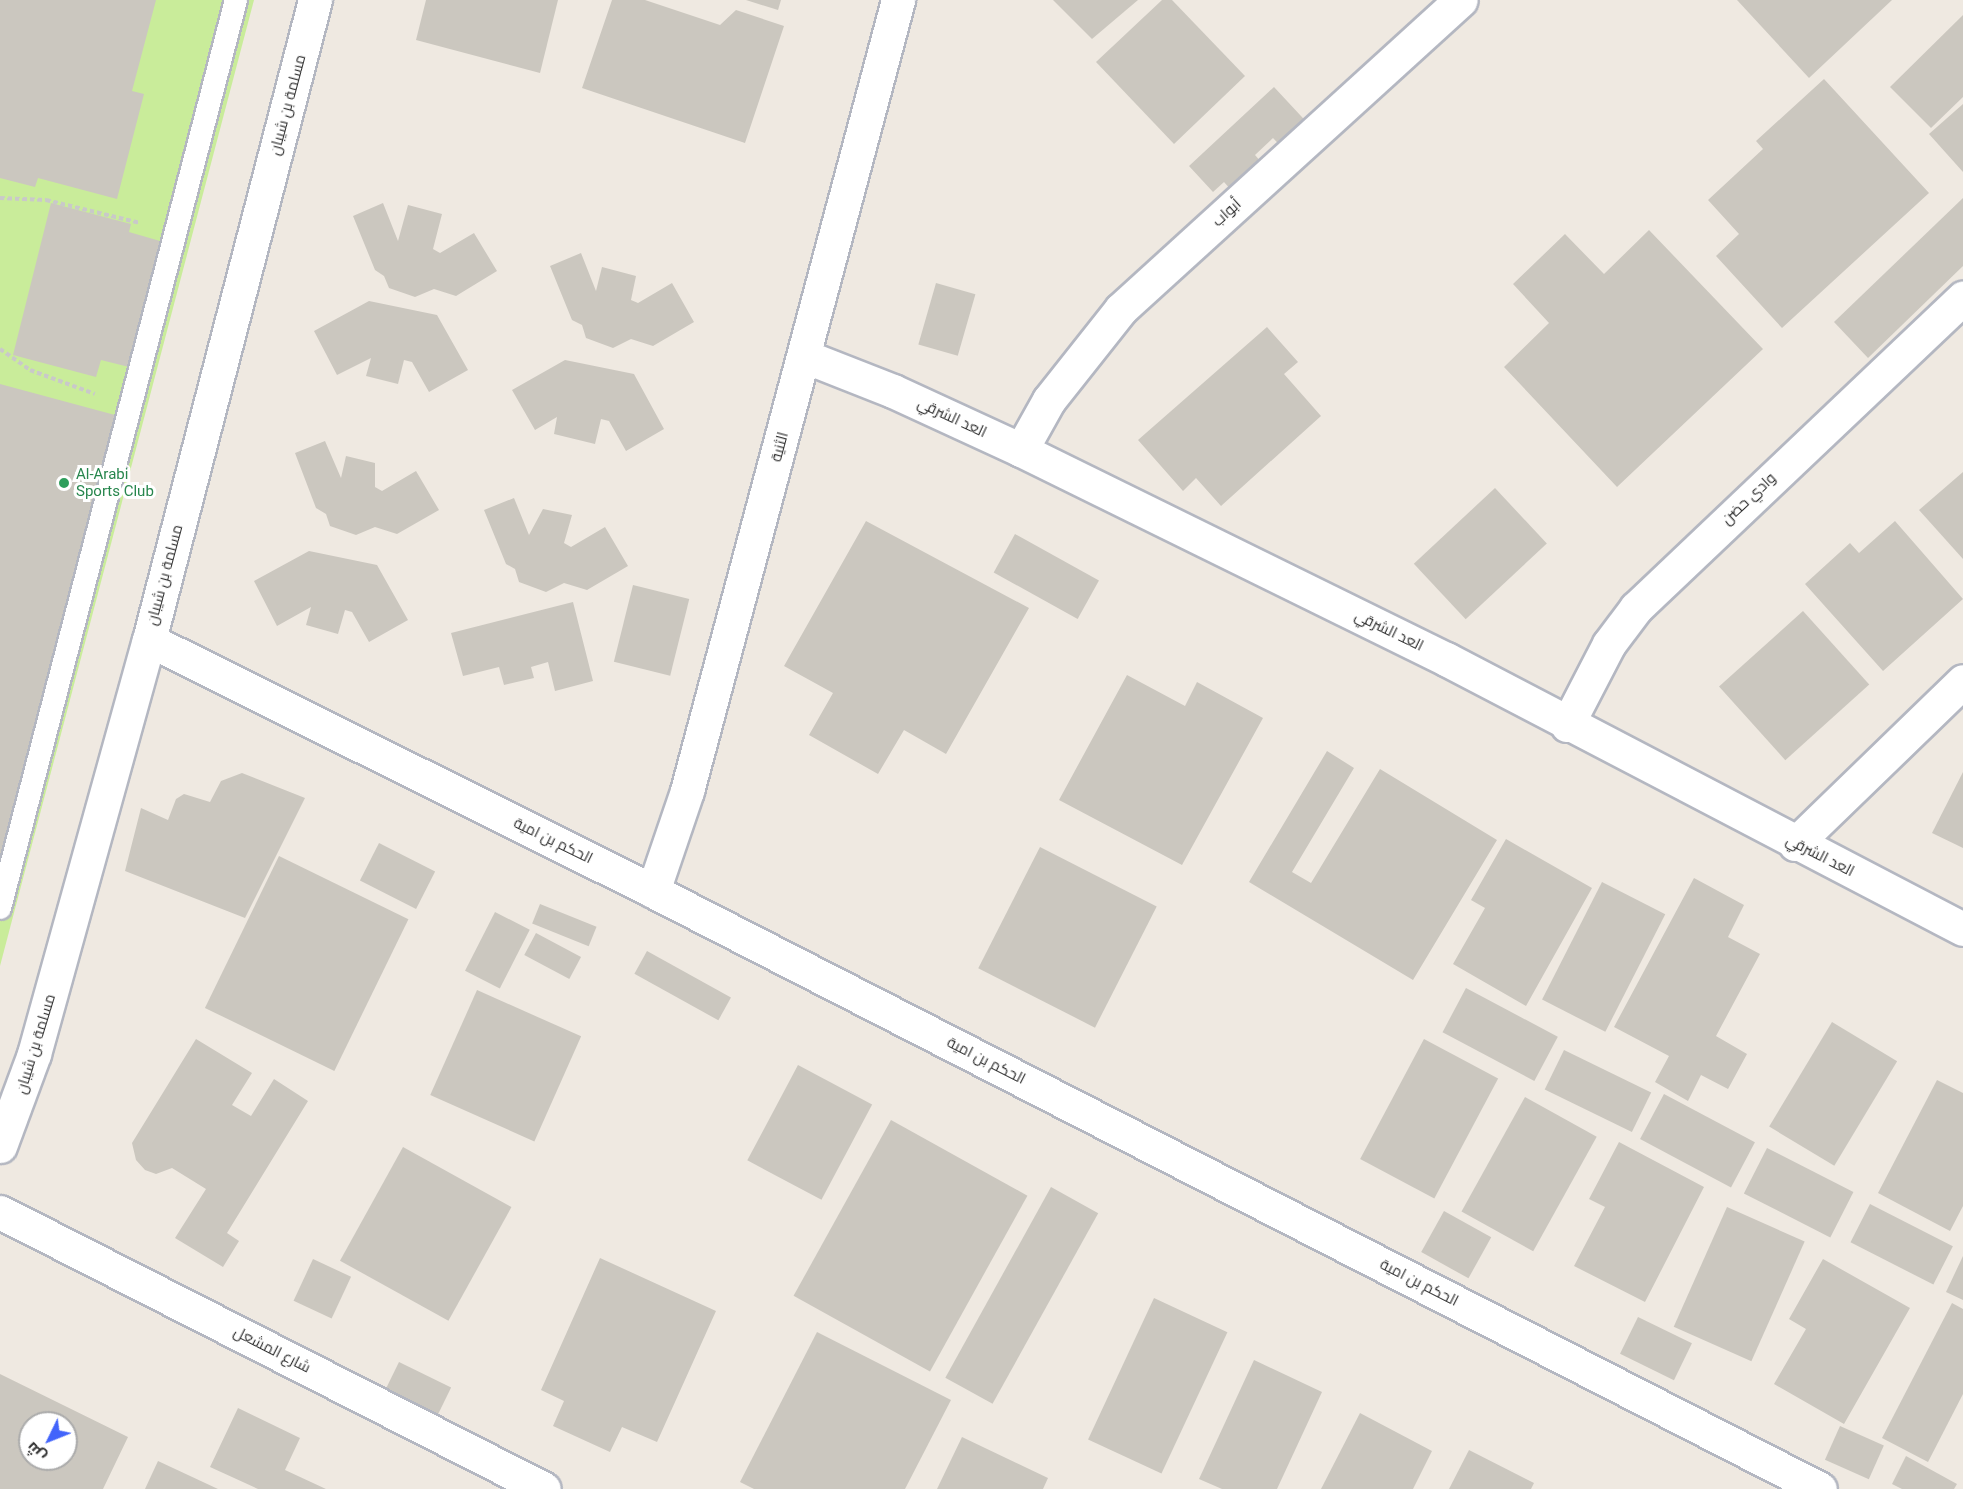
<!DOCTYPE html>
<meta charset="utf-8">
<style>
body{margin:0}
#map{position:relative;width:1963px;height:1489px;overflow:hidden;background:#efe9e1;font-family:Roboto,Cairo,sans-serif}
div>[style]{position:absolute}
.pitch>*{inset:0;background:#c9ec9a}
.building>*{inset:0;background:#cbc7bf;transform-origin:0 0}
.path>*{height:4px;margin-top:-2px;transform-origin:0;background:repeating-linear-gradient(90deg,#c9c9c9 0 4.5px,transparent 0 7.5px)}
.roads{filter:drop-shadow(2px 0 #b4b7c1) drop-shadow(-2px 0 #b4b7c1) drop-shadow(0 2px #b4b7c1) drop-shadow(0 -2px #b4b7c1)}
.service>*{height:22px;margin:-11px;padding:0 11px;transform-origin:11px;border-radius:11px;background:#fff}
.minor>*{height:33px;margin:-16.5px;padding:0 16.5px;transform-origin:16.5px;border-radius:16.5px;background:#fff}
.tertiary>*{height:33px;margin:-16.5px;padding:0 16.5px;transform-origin:16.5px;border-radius:16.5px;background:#fff}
.dots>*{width:16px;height:16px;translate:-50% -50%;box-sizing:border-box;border:3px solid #fff;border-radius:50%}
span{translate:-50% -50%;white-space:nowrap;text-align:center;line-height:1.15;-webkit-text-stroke:6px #fff;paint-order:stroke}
.street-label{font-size:15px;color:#2e2e2e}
.leisure-label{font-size:15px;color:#27864d}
.left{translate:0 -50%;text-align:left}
.north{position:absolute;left:18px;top:1411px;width:60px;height:60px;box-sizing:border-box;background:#fff;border:2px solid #ababab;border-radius:50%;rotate:227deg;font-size:16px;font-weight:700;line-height:24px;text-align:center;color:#2e2e2e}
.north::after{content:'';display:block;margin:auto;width:21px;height:27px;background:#4264fb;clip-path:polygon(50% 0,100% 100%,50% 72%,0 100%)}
</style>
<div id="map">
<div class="pitch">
<div style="clip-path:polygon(0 0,254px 0,0 966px)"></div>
</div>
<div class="building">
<div style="clip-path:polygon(0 0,156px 0,132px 91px,144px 94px,117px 199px,38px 178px,35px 187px,0 178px)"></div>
<div style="clip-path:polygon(426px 0,558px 0,540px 73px,416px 40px)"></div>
<div style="clip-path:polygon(612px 0,645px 0,720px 25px,736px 10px,784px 26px,745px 143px,582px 88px)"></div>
<div style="clip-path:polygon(746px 0,781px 0,778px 10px)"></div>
<div style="clip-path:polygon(1053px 0,1138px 0,1092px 39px)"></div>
<div style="clip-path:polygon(1162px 0,1172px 0,1245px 76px,1174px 144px,1096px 62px)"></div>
<div style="clip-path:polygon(1737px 0,1892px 0,1809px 78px)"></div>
<div style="clip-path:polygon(1963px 15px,1963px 97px,1931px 128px,1890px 87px)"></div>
<div style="clip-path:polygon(1824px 79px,1929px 193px,1782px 328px,1716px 256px,1739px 234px,1708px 200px,1763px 149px,1756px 141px)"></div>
<div style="clip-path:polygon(1274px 87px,1314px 130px,1288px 154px,1273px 138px,1255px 155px,1269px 171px,1239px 199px,1224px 182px,1213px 192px,1189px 166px)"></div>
<div style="clip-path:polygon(1963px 104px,1963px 172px,1929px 134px)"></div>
<div style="clip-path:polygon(1963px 198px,1963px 266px,1868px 358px,1834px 322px)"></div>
<div style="clip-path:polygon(51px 203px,131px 224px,129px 232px,160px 241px,129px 367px,101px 360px,96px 377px,13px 355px)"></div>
<div style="clip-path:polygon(383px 203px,398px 241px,408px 205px,442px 214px,433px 249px,440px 253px,474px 233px,497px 271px,456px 296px,434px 289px,415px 297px,389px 288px,384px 276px,375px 270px,353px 216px)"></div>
<div style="clip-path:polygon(1649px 230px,1763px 349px,1617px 487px,1504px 367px,1549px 323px,1513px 284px,1565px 234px,1604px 274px)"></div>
<div style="clip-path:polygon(581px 253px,596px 291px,602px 267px,636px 276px,631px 300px,638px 303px,672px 283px,694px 322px,653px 346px,631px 339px,613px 348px,586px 338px,582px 325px,572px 320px,550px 266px)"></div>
<div style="left:936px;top:283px;width:41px;height:64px;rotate:16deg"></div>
<div style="clip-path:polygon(369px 301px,437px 315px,468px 370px,429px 392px,412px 362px,404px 360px,398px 384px,366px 376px,371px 358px,337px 375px,314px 331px)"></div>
<div style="clip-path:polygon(1267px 327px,1298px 362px,1284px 374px,1321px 416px,1221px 506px,1196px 478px,1183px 491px,1138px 440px)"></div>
<div style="clip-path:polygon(565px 360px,634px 374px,664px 429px,626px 451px,609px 421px,601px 419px,595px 444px,554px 434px,557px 417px,535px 430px,512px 390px)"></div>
<div style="clip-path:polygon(0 384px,115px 415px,1px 885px,0 885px)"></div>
<div style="clip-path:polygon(325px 441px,341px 478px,346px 456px,375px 463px,375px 487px,382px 491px,416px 471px,439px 510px,397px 534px,375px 527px,356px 535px,330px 526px,326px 514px,316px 508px,295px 453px)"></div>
<div style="clip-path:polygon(1963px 472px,1963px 559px,1919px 510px)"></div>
<div style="left:1495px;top:488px;width:76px;height:111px;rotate:47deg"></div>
<div style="clip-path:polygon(514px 498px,529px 535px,543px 509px,572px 515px,564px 543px,571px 547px,605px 527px,628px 566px,587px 590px,564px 583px,546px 592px,519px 582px,515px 569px,506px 564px,484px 510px)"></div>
<div style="clip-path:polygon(866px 521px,1029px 608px,946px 754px,904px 730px,878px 774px,809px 735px,833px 693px,784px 666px)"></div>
<div style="clip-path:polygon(1895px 521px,1963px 599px,1883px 671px,1805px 584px,1850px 543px,1859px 553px)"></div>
<div style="left:1015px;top:534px;width:96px;height:44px;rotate:29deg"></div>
<div style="clip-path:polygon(309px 551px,377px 565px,408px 620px,369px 642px,352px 612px,345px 610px,338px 634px,306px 625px,311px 607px,277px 626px,254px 581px)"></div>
<div style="left:633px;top:585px;width:58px;height:79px;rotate:14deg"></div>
<div style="clip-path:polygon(573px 602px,593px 681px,555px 691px,548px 662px,531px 667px,534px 678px,504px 685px,499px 667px,463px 676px,451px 633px)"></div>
<div style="left:1803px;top:611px;width:99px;height:113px;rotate:48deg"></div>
<div style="clip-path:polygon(1127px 675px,1185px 706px,1197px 682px,1263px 718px,1182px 865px,1059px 800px)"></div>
<div style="clip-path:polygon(1327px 751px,1354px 768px,1292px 872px,1311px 883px,1380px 769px,1497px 840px,1413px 980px,1249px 882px)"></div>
<div style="clip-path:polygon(1963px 772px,1963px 848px,1932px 833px)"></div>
<div style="clip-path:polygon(242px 773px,305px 798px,245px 918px,125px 871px,141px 808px,168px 820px,176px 799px,184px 794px,210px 802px,221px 781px)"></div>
<div style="clip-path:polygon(1506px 839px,1592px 888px,1526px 1006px,1453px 964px,1485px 908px,1471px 900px)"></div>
<div style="left:379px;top:843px;width:63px;height:42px;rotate:27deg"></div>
<div style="left:1040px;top:847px;width:131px;height:136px;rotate:27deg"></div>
<div style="left:279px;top:856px;width:144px;height:169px;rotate:26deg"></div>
<div style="clip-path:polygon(1694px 878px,1744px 905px,1728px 937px,1760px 954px,1716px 1036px,1747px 1054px,1728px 1089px,1701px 1075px,1688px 1101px,1655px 1082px,1669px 1056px,1614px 1027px)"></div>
<div style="left:1602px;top:882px;width:71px;height:132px;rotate:27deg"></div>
<div style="left:540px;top:904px;width:61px;height:21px;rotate:22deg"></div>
<div style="left:495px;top:912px;width:39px;height:66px;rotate:27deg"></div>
<div style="left:536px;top:933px;width:51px;height:25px;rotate:28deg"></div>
<div style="left:647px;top:951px;width:96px;height:26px;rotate:29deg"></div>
<div style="left:1466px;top:988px;width:104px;height:50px;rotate:28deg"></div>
<div style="left:477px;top:990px;width:114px;height:115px;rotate:24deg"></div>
<div style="left:1832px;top:1022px;width:76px;height:122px;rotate:31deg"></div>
<div style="clip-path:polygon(196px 1039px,252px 1073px,232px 1105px,251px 1116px,274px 1079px,308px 1101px,227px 1233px,239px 1241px,223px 1267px,175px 1238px,206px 1189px,172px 1168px,156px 1174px,145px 1170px,136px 1160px,132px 1143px)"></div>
<div style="left:1424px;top:1039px;width:84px;height:136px;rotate:28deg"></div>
<div style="left:1564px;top:1050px;width:97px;height:44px;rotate:26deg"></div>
<div style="left:798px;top:1065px;width:84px;height:108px;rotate:28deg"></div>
<div style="clip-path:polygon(1937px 1080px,1963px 1093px,1963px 1206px,1950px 1231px,1878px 1193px)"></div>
<div style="left:1664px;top:1094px;width:103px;height:51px;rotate:28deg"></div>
<div style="left:1525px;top:1097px;width:82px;height:131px;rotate:29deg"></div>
<div style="left:891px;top:1120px;width:156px;height:201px;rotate:29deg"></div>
<div style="clip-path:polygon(1619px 1142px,1704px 1187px,1645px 1302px,1574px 1266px,1605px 1207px,1589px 1199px)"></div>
<div style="left:403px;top:1147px;width:124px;height:130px;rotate:29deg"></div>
<div style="left:1767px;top:1148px;width:97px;height:51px;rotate:27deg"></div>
<div style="left:1051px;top:1187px;width:54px;height:218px;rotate:29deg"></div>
<div style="left:1870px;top:1204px;width:93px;height:43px;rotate:27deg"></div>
<div style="left:1727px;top:1207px;width:85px;height:131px;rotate:24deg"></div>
<div style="left:1444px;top:1211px;width:54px;height:47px;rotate:29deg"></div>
<div style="clip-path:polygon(1963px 1256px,1963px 1300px,1946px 1292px)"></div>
<div style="clip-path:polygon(600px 1258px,716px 1311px,657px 1442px,622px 1427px,610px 1452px,553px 1426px,564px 1401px,541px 1390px)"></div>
<div style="left:313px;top:1259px;width:42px;height:46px;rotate:25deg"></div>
<div style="clip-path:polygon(1823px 1259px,1910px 1308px,1844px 1424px,1774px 1384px,1806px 1329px,1789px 1319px)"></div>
<div style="left:1154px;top:1298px;width:81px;height:156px;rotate:25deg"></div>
<div style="clip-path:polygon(1952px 1303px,1963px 1309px,1963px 1394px,1928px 1462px,1882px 1438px)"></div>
<div style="left:1638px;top:1317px;width:60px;height:41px;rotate:26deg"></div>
<div style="clip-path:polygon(817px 1332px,951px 1400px,905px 1489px,754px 1489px,740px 1482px)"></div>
<div style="clip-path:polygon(1254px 1360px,1322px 1392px,1277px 1489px,1222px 1489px,1199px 1479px)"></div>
<div style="left:399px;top:1362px;width:58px;height:31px;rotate:26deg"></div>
<div style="clip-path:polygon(evenodd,0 1374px,128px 1437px,103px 1489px,0 1489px,0 1374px,30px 1423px,66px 1423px,66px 1459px,30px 1459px,30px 1423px)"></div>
<div style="clip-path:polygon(238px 1408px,300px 1438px,285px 1470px,326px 1489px,258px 1489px,210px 1467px)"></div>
<div style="clip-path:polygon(1360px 1413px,1432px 1451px,1413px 1489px,1321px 1489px)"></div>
<div style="left:1840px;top:1426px;width:48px;height:37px;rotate:24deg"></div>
<div style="clip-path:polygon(962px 1437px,1048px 1478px,1043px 1489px,937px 1489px)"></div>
<div style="clip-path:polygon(1469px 1450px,1534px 1483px,1531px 1489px,1449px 1489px)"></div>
<div style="clip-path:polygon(1906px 1456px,1957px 1484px,1954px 1489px,1902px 1489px,1892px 1484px)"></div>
<div style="clip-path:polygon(158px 1461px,218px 1489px,145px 1489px)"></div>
</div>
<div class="path">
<div style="left:0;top:198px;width:46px;rotate:2.5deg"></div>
<div style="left:46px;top:200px;width:97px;rotate:13.7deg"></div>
<div style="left:0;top:349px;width:37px;rotate:35deg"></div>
<div style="left:30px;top:370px;width:69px;rotate:20.3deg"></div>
</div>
<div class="roads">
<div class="service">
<div style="left:0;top:908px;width:938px;rotate:-75.43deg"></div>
</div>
<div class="minor">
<div style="left:804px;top:356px;width:96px;rotate:21.5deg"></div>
<div style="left:893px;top:391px;width:141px;rotate:24.7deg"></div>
<div style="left:1021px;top:450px;width:474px;rotate:26.2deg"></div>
<div style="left:1446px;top:659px;width:583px;rotate:27.58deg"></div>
<div style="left:1021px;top:450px;width:57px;rotate:-60.8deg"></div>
<div style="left:1049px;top:400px;width:116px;rotate:-51.6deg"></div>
<div style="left:1121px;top:309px;width:459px;rotate:-42.3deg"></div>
<div style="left:149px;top:640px;width:563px;rotate:26.47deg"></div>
<div style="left:653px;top:891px;width:1311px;rotate:27.13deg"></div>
<div style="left:1567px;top:725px;width:91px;rotate:-62.6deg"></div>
<div style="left:1609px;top:644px;width:45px;rotate:-53.1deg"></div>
<div style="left:1636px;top:608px;width:451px;rotate:-43.5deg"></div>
<div style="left:1795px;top:844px;width:234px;rotate:-44.1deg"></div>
<div style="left:653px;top:891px;width:106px;rotate:-71.2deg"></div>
<div style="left:687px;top:791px;width:819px;rotate:-75.06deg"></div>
<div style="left:0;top:1146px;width:98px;rotate:-69.7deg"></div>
<div style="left:34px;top:1054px;width:430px;rotate:-74.5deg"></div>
<div style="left:149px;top:640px;width:661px;rotate:-75.46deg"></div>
</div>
<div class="tertiary">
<div style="left:0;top:1212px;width:610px;rotate:26.98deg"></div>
</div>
</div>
<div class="dots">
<div style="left:64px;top:483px;background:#2e9e5b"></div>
</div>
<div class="street-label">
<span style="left:288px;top:105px;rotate:-75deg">مسلمة بن شيبان</span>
<span style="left:1227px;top:213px;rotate:-42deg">أبواب</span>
<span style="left:952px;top:418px;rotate:25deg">العد الشرقي</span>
<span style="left:780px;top:447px;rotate:-75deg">الثنية</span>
<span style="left:1749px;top:499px;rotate:-43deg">وادي حضن</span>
<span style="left:165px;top:575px;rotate:-75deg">مسلمة بن شيبان</span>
<span style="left:1389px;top:631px;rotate:26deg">العد الشرقي</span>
<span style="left:553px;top:841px;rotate:26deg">الحكم بن امية</span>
<span style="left:1820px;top:856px;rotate:27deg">العد الشرقي</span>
<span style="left:36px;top:1044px;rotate:-73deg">مسلمة بن شيبان</span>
<span style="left:986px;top:1061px;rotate:27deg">الحكم بن امية</span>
<span style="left:1419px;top:1283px;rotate:27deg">الحكم بن امية</span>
<span style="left:272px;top:1350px;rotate:27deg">شارع المشعل</span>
</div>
<div class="leisure-label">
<span class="left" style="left:76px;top:483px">Al-Arabi<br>Sports Club</span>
</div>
<div class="north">ش</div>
</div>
